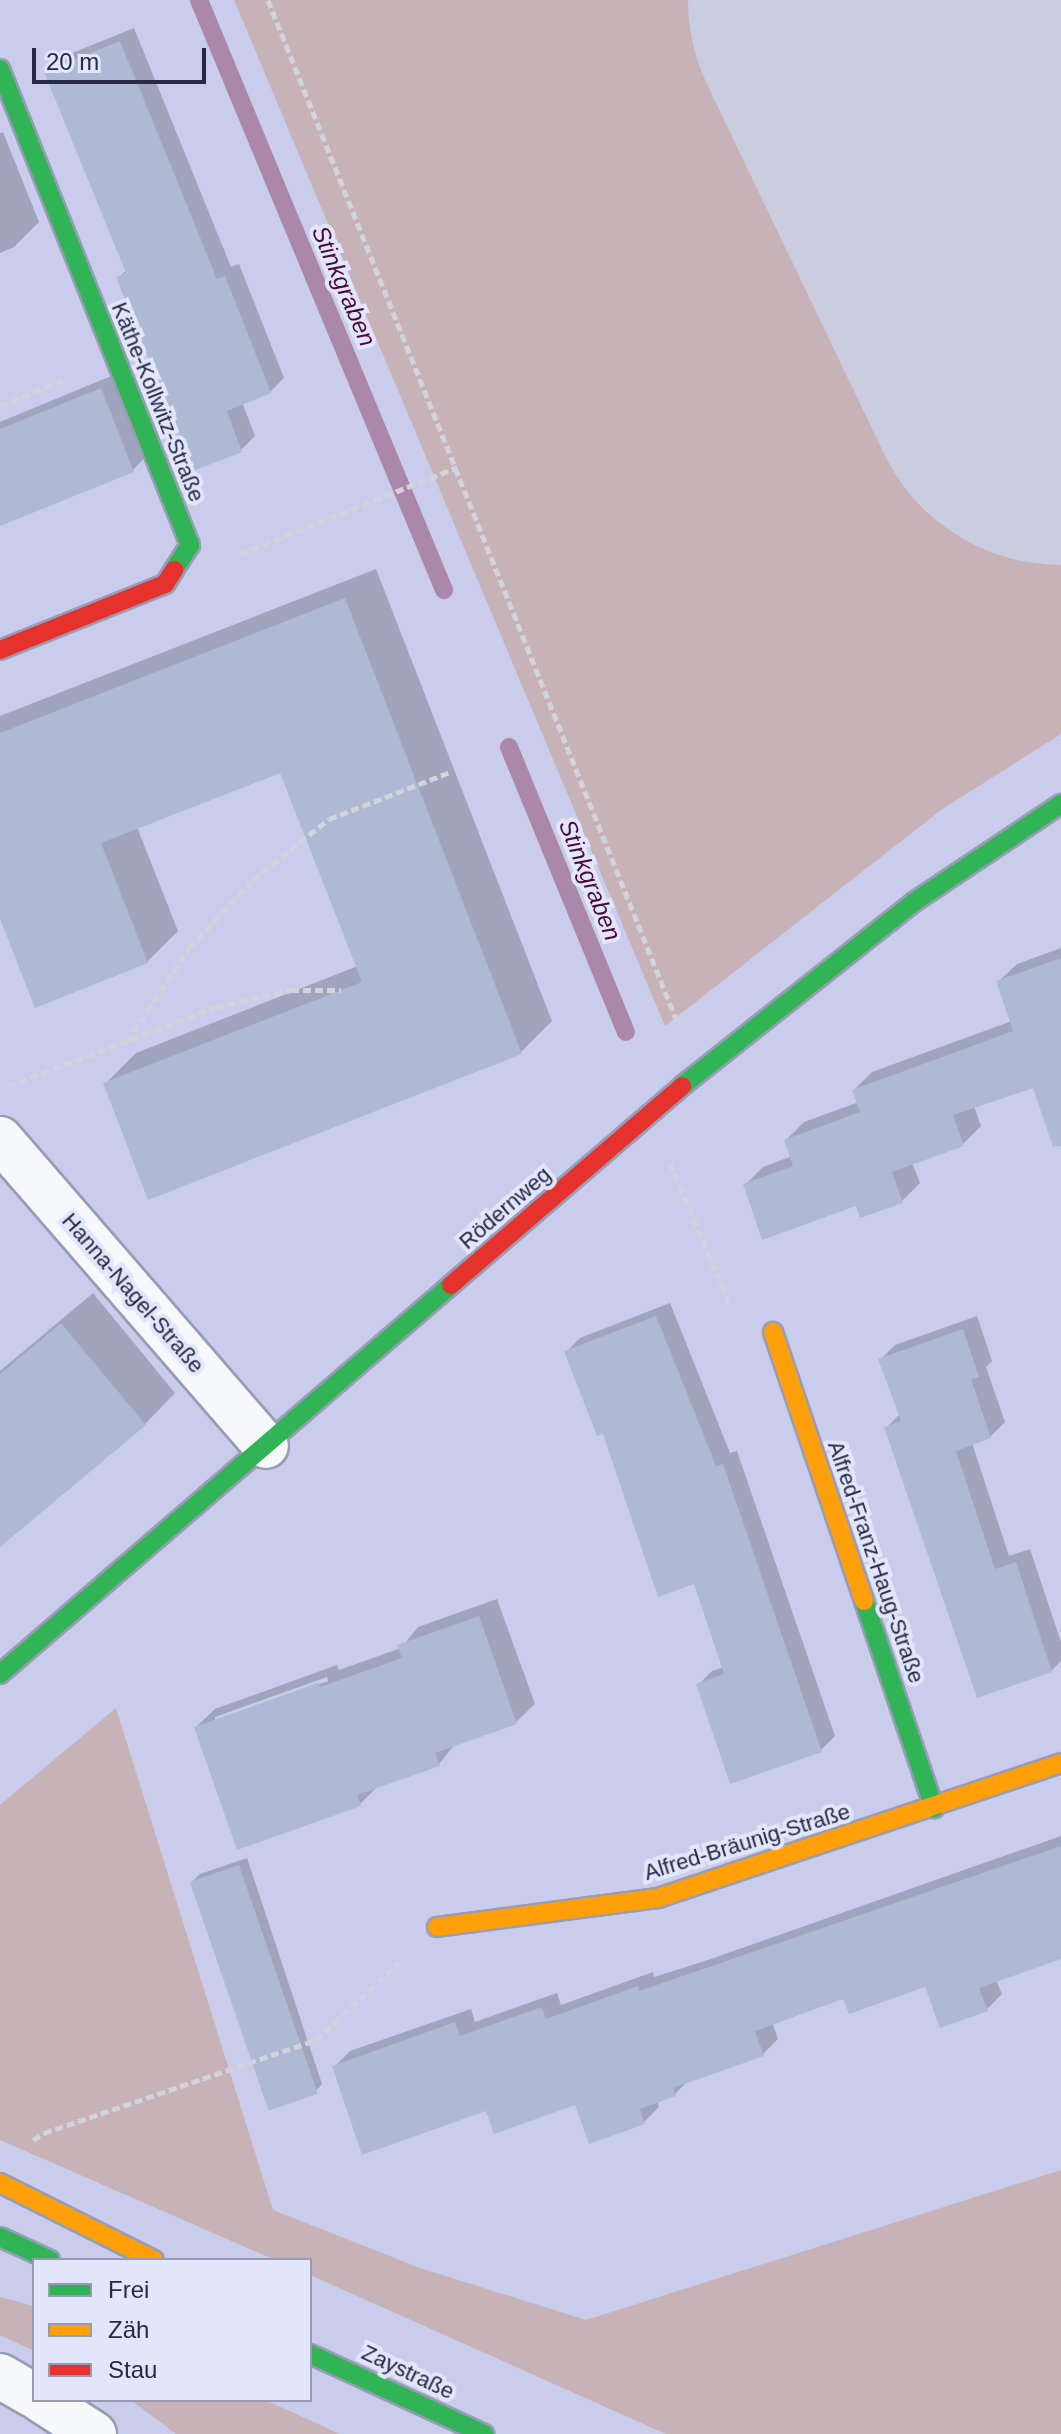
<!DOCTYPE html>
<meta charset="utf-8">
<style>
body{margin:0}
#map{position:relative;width:1061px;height:2434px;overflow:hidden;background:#c9cdeb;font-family:Arial,sans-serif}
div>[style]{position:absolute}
.green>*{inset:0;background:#c7b2b8}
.shadow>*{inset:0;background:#0003}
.stream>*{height:18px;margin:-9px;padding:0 9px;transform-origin:9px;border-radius:9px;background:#ab88aa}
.runway>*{height:392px;margin:-196px;padding:0 196px;transform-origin:196px;border-radius:196px;background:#cacce0}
.building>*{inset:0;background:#afb9d3;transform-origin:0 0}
.path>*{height:5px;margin-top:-2.5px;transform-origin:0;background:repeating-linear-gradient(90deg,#d2d4dd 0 8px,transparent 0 12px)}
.roads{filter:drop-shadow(2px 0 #989cb5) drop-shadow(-2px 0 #989cb5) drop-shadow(0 2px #989cb5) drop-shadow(0 -2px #989cb5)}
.street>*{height:44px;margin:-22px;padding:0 22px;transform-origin:22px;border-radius:22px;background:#f7f8fc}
.fast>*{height:18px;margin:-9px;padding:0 9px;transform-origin:9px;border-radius:9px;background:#30b455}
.slow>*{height:18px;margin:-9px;padding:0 9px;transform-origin:9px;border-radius:9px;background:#ff9f0a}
.jam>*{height:18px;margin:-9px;padding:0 9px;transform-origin:9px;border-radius:9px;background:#e5322d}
span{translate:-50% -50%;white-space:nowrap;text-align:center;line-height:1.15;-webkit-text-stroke:8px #e2e6fb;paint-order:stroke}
.street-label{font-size:22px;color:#272945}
.water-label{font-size:24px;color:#4b0a3d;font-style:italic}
.legend{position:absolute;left:32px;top:2258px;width:280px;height:144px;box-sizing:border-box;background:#e2e6fb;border:2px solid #979ab2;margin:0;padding:10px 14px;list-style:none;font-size:24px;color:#272945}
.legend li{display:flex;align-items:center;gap:16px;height:40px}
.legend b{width:40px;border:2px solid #979ab2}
.scale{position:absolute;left:32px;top:48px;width:174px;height:36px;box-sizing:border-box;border:4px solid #272945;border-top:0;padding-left:10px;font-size:24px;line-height:28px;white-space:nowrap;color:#272945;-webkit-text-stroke:6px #e2e6fb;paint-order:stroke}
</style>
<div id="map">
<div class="green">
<div style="clip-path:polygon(234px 0,1061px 0,1061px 734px,941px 810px,665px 1026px)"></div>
<div style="clip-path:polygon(116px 1708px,273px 2210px,420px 2268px,586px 2320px,1061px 2170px,1061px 2434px,666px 2434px,310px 2275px,310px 2260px,275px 2260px,0 2140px,0 1805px)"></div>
<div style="clip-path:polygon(0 2297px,34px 2306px,34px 2351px,0 2335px)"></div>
<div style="clip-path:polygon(131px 2400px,265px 2400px,340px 2434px,176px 2434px)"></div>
</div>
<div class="shadow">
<div style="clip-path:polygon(134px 28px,231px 267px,239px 264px,284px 378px,270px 392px,242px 402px,255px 436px,241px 450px,194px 469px,119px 278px,126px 270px,46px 72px,60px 58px)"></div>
<div style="clip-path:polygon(3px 132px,39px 222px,14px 247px,0 253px,0 133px)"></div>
<div style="clip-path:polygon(116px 374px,148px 454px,133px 470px,0 524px,0 422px)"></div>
<div style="clip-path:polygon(376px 569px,552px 1021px,521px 1052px,105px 1084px,136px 1053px,358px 966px,281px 771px,137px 827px,178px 931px,147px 962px,0 914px,0 716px)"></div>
<div style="clip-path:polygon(1061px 948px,1061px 1076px,974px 1106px,981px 1126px,963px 1144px,912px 1163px,920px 1183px,902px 1201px,857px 1204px,745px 1185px,763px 1167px,792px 1156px,786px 1140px,804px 1122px,859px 1102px,854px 1090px,872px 1072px,1012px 1021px,999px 981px,1017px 964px)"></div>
<div style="clip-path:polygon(93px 1293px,175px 1393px,145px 1424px,0 1545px,0 1371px)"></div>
<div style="clip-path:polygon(670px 1303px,730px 1453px,737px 1451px,835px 1736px,821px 1750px,698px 1685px,712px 1671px,724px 1667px,696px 1582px,604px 1431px,566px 1352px,580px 1338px)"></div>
<div style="clip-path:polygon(977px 1316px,992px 1361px,986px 1367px,1005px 1422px,990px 1437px,972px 1443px,1009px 1556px,1030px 1549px,1061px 1642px,1061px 1661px,1051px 1671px,886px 1428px,900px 1414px,881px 1359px,895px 1345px)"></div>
<div style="clip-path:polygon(evenodd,497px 1599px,535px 1704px,516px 1722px,456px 1743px,439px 1764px,378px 1786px,360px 1804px,196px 1727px,215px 1709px,337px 1665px,339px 1670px,401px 1648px,418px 1627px,497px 1599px,327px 1677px,328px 1681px,215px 1721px,215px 1717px,327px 1677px)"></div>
<div style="clip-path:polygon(1061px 1836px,1061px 1957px,996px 1980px,1002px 1994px,986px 2010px,926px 1984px,844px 1996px,772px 2022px,778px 2039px,763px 2054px,688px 2081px,675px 2094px,657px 2100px,659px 2107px,644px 2122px,577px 2103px,487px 2109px,335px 2066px,350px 2051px,471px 2009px,475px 2022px,557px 1993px,561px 2005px,653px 1972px,654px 1977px,708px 1960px)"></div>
<div style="clip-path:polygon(247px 1858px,322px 2084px,315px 2092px,192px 1882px,200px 1874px)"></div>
</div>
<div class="stream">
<div style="left:199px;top:0;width:639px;rotate:67.45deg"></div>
<div style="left:509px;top:747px;width:308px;rotate:67.7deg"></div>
</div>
<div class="runway">
<div style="left:884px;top:0;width:409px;rotate:64.4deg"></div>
</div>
<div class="building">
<div style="clip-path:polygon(120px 41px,217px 279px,225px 276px,271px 393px,227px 411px,242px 452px,193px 471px,185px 451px,180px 453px,147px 369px,152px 367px,116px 277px,126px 273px,44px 72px)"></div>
<div style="clip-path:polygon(101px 388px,134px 472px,0 526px,0 429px)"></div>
<div style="clip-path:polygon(345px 598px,522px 1054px,148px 1200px,103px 1083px,362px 982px,280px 773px,101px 843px,148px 963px,35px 1008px,0 919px,0 733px)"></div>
<div style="clip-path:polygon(1061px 958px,1061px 1146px,1053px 1147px,1033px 1088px,953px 1115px,964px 1146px,892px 1172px,903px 1203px,860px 1218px,856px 1206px,762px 1240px,743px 1184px,793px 1166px,784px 1140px,860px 1112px,852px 1090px,1013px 1031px,996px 981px)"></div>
<div style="clip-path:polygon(656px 1316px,716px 1466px,723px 1464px,822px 1752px,730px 1784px,696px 1684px,724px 1674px,694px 1584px,658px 1597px,603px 1434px,597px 1436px,564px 1351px)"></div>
<div style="clip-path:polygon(61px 1323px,146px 1425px,0 1547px,0 1374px)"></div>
<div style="clip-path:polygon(963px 1329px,979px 1377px,971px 1379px,991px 1438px,956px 1451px,995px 1569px,1016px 1562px,1052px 1672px,977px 1698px,884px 1427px,901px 1421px,878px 1359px)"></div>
<div style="clip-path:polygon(479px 1616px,517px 1724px,435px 1753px,440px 1766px,357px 1795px,361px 1806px,237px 1850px,194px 1727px,318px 1683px,320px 1687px,402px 1658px,397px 1645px)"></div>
<div style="clip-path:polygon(1061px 1846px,1061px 1959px,979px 1988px,988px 2011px,940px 2028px,925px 1987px,849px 2014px,843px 1999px,755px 2031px,764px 2056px,673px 2088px,676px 2096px,640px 2109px,645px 2124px,589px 2144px,575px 2105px,494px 2134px,486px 2111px,362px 2155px,332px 2066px,455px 2022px,460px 2036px,542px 2007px,546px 2019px,638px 1986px,639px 1991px)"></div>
<div style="left:239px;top:1865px;width:242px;height:52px;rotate:71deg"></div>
</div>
<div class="path">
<div style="left:268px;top:0;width:1103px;rotate:68.18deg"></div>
<div style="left:0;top:406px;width:71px;rotate:-22.2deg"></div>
<div style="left:240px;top:554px;width:234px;rotate:-21.8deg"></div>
<div style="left:127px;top:1042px;width:113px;rotate:-56.6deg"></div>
<div style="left:189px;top:948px;width:93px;rotate:-46.7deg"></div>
<div style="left:253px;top:880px;width:97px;rotate:-38.8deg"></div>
<div style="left:329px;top:819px;width:130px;rotate:-21.2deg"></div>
<div style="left:8px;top:1086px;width:222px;rotate:-20.8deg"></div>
<div style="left:216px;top:1007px;width:77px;rotate:-12.8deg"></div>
<div style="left:291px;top:990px;width:50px"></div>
<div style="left:670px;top:1163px;width:154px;rotate:67.1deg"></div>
<div style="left:33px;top:2140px;width:13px;rotate:-32deg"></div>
<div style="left:44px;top:2133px;width:287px;rotate:-18.9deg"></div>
<div style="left:316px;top:2040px;width:113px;rotate:-42.9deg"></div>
</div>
<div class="roads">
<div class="street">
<div style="left:0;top:1139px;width:406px;rotate:49.1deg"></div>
<div style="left:0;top:2376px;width:39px;rotate:30deg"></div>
<div style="left:41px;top:2400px;width:63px;rotate:32.7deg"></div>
</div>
<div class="fast">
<div style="left:0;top:69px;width:513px;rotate:68.24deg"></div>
<div style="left:190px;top:545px;width:30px;rotate:123deg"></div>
<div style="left:682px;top:1086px;width:296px;rotate:-38.4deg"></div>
<div style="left:914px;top:902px;width:177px;rotate:-33.7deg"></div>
<div style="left:864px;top:1601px;width:219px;rotate:71.3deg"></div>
<div style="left:0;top:1674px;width:596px;rotate:-40.78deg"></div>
<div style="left:0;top:2237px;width:55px;rotate:24.7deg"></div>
<div style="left:310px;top:2354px;width:192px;rotate:24.7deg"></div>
</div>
<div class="slow">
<div style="left:773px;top:1332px;width:284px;rotate:71.3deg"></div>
<div style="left:437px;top:1927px;width:223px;rotate:-7.5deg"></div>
<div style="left:658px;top:1898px;width:425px;rotate:-18.5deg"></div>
<div style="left:0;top:2183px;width:172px;rotate:26.6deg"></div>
</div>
<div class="jam">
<div style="left:0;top:650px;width:178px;rotate:-21.8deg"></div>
<div style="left:165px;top:584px;width:17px;rotate:-57deg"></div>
<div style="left:451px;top:1285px;width:305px;rotate:-40.7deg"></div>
</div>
</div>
<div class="street-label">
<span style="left:158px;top:402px;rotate:68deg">Käthe-Kollwitz-Straße</span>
<span style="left:505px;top:1208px;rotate:-41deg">Rödernweg</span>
<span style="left:133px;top:1293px;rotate:49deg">Hanna-Nagel-Straße</span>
<span style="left:876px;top:1562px;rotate:71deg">Alfred-Franz-Haug-Straße</span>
<span style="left:747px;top:1842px;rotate:-17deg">Alfred-Bräunig-Straße</span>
<span style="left:408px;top:2372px;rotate:25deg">Zaystraße</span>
</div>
<div class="water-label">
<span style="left:344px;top:286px;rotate:67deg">Stinkgraben</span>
<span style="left:590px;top:880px;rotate:68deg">Stinkgraben</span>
</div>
<ul class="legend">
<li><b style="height:10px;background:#30b455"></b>Frei</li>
<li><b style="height:10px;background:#ff9f0a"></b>Zäh</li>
<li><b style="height:10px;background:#e5322d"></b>Stau</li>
</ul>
<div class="scale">20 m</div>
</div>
